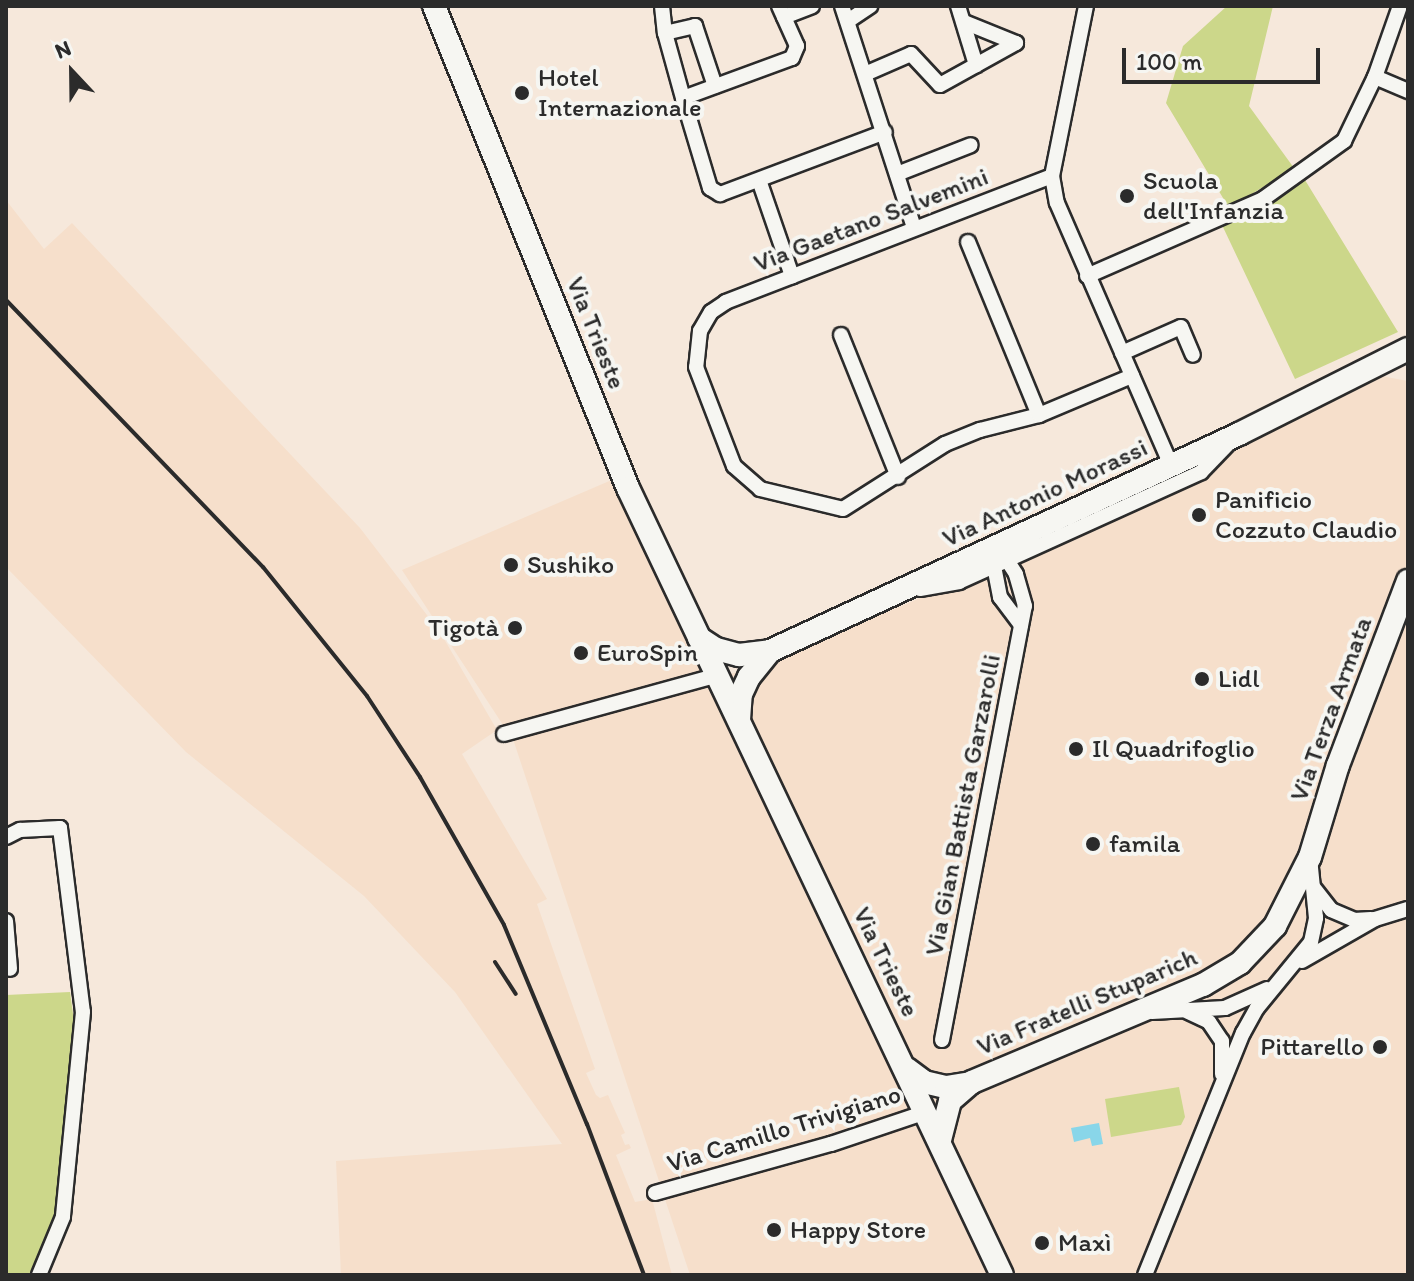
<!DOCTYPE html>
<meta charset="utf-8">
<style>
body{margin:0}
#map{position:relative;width:1414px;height:1281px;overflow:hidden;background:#f6e8db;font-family:Itim,sans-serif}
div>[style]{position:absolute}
.built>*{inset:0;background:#f6dfcb}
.green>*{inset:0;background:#ccd78a}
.water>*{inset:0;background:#89d6e9}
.roads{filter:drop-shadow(2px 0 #2b2b2b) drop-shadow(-2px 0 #2b2b2b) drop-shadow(0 2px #2b2b2b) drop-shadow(0 -2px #2b2b2b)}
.minor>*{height:14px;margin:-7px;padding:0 7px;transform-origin:7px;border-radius:7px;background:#f6f6f2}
.primary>*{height:22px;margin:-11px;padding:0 11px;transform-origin:11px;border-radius:11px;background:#f6f6f2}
.rail>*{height:4px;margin:-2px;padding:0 2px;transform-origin:2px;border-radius:2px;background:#2b2b2b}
.dots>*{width:22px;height:22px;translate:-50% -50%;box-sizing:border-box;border:4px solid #f6f6f2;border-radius:50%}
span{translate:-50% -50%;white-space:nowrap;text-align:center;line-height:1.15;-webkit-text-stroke:8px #f6f6f2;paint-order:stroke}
.poi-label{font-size:26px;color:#2b2b2b}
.left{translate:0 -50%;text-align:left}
.right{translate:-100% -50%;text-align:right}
.street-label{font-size:26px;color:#2b2b2b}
.frame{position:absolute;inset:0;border:8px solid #2b2b2b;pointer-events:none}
.north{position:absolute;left:32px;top:32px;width:80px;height:80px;-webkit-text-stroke:6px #f6f6f2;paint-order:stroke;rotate:338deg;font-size:22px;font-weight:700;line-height:32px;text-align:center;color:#2b2b2b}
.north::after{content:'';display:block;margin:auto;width:28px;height:36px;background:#2b2b2b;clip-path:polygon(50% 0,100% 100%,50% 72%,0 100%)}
.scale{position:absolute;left:1122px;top:48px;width:198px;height:36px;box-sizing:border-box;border:4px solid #2b2b2b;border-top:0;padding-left:10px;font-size:24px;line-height:28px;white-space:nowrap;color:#2b2b2b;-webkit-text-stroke:6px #f6f6f2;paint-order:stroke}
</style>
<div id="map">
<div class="built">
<div style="clip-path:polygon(6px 200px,44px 249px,72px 223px,360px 528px,440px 632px,497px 730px,462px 754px,547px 899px,537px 904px,595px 1069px,586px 1073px,596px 1095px,600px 1098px,608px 1095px,625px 1133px,621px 1135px,625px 1145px,629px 1144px,631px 1148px,616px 1155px,635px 1202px,652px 1199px,672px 1275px,341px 1275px,336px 1161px,562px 1144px,455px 992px,364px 896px,186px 752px,6px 567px)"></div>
<div style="clip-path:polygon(1376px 375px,1408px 381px,1408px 1275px,690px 1275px,514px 742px,402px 570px,614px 479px,709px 681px,773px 660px,1207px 477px,1241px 442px)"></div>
</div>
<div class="green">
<div style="clip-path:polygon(1227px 6px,1273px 6px,1249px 106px,1294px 168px,1229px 208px,1166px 103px,1183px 46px)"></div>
<div style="clip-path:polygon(1305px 180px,1398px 332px,1295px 379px,1222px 225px,1272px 202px)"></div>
<div style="clip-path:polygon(70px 992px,74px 1021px,55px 1214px,32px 1275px,6px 1275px,6px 995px)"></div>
<div style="clip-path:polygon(1179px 1087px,1185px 1117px,1181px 1125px,1111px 1137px,1105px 1099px)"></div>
</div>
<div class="water">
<div style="clip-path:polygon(1099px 1123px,1103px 1144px,1092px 1146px,1090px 1138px,1074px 1142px,1071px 1128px)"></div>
</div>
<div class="roads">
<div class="minor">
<div style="left:662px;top:6px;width:27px;rotate:84deg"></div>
<div style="left:665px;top:33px;width:67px;rotate:74.5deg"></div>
<div style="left:683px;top:98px;width:94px;rotate:73.3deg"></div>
<div style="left:710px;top:188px;width:12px;rotate:31deg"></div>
<div style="left:720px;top:194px;width:176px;rotate:-20.6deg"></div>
<div style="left:842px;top:6px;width:233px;rotate:72deg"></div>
<div style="left:958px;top:6px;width:62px;rotate:73deg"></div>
<div style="left:1086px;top:6px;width:173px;rotate:101.3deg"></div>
<div style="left:1052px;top:176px;width:27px;rotate:80deg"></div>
<div style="left:1057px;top:203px;width:286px;rotate:66.5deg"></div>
<div style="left:784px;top:17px;width:30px;rotate:-21deg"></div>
<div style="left:848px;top:21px;width:27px;rotate:-34deg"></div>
<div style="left:964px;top:22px;width:56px;rotate:22deg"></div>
<div style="left:665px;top:33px;width:31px;rotate:-13deg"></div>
<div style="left:695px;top:26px;width:63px;rotate:71.6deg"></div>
<div style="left:865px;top:74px;width:50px;rotate:-23.5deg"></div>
<div style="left:911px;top:54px;width:42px;rotate:46.9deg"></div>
<div style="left:940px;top:85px;width:87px;rotate:-28.9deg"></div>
<div style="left:1375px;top:77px;width:36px;rotate:23deg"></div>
<div style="left:683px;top:98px;width:116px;rotate:-20.2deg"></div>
<div style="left:792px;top:58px;width:13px;rotate:-67deg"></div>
<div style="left:797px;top:46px;width:44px;rotate:-114.2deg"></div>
<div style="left:897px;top:174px;width:79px;rotate:-21.4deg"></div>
<div style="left:1052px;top:176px;width:350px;rotate:158.9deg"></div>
<div style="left:726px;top:302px;width:18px;rotate:146deg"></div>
<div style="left:711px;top:312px;width:22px;rotate:120deg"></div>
<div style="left:700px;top:331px;width:36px;rotate:96deg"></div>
<div style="left:696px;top:367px;width:106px;rotate:69deg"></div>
<div style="left:734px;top:466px;width:35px;rotate:41deg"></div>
<div style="left:760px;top:489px;width:85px;rotate:13.5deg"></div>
<div style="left:843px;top:509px;width:121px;rotate:-32.5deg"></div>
<div style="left:945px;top:444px;width:38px;rotate:-22deg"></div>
<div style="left:980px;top:430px;width:61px;rotate:-14.3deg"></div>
<div style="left:1039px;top:415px;width:101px;rotate:-22.8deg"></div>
<div style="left:759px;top:180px;width:102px;rotate:71deg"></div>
<div style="left:968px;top:242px;width:187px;rotate:67.7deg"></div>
<div style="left:1087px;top:276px;width:192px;rotate:-23.6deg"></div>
<div style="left:1263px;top:199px;width:100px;rotate:-35.6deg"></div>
<div style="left:1344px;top:141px;width:71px;rotate:-64.2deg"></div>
<div style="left:1375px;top:77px;width:75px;rotate:-70.6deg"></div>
<div style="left:841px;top:335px;width:153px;rotate:68.1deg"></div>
<div style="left:1122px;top:353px;width:64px;rotate:-23.8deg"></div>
<div style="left:1181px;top:327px;width:30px;rotate:67deg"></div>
<div style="left:994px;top:566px;width:32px;rotate:79deg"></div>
<div style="left:1000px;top:597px;width:35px;rotate:53deg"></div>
<div style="left:920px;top:589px;width:40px;rotate:-10deg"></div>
<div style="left:959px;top:582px;width:266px;rotate:-24.4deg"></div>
<div style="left:1201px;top:472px;width:37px;rotate:-46deg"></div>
<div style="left:504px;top:734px;width:222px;rotate:-15.4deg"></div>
<div style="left:6px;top:837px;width:16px;rotate:-27deg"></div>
<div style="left:20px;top:830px;width:40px;rotate:-2.9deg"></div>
<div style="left:60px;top:828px;width:185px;rotate:82.9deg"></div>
<div style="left:83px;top:1012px;width:206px;rotate:95.6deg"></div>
<div style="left:63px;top:1217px;width:63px;rotate:112.5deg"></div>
<div style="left:1314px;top:888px;width:28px;rotate:52deg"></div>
<div style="left:1331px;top:910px;width:25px;rotate:23deg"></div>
<div style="left:1354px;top:920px;width:17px;rotate:-3deg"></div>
<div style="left:6px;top:921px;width:48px;rotate:85.2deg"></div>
<div style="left:1302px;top:961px;width:84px;rotate:-29.9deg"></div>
<div style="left:1375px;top:919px;width:34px;rotate:-17deg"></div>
<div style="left:1152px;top:1012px;width:73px;rotate:-3.1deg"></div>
<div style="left:1225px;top:1008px;width:46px;rotate:-24.3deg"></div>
<div style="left:1188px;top:1012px;width:23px;rotate:25deg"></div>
<div style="left:1209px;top:1022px;width:23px;rotate:56deg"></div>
<div style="left:1222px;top:1041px;width:33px;rotate:90deg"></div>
<div style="left:942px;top:1040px;width:442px;rotate:-79.2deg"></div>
<div style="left:1025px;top:606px;width:33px;rotate:-106deg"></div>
<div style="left:1016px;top:574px;width:17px;rotate:-123deg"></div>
<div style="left:655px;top:1193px;width:183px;rotate:-15.6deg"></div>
<div style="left:831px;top:1144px;width:100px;rotate:-18.6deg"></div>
<div style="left:1145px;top:1275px;width:261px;rotate:-68deg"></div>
<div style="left:1243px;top:1033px;width:29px;rotate:-61deg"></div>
<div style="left:1257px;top:1008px;width:85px;rotate:-50.7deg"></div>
<div style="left:1311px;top:942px;width:25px;rotate:-78deg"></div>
<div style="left:1316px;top:918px;width:60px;rotate:-95.7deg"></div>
</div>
<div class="primary">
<div style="left:434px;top:6px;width:520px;rotate:68.08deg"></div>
<div style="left:628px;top:488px;width:871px;rotate:64.58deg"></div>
<div style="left:699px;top:638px;width:20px;rotate:33deg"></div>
<div style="left:716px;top:649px;width:24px;rotate:15deg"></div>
<div style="left:739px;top:655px;width:31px;rotate:-7deg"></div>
<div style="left:770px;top:651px;width:517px;rotate:-24.83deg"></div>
<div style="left:1239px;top:434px;width:189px;rotate:-26.7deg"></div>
<div style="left:739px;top:720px;width:26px;rotate:-86deg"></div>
<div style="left:741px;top:694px;width:19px;rotate:-65deg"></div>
<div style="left:749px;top:677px;width:33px;rotate:-51deg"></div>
<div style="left:907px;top:1069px;width:21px;rotate:37deg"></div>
<div style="left:924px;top:1082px;width:23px;rotate:13deg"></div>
<div style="left:946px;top:1087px;width:25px;rotate:-9deg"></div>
<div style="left:940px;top:1140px;width:40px;rotate:-75.6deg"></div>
<div style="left:950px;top:1101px;width:29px;rotate:-41deg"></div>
<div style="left:972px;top:1082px;width:251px;rotate:-22.8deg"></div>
<div style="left:1203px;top:985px;width:43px;rotate:-30.7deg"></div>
<div style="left:1240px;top:963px;width:51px;rotate:-46.6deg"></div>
<div style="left:1275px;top:926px;width:77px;rotate:-63.1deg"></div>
<div style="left:1310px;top:857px;width:96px;rotate:-73.1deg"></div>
<div style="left:1338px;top:765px;width:197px;rotate:-69.2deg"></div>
</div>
</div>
<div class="rail">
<div style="left:6px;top:300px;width:371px;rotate:46.1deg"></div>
<div style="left:263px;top:567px;width:166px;rotate:51.1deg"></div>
<div style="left:367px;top:696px;width:97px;rotate:56.8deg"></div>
<div style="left:420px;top:777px;width:170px;rotate:60.4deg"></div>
<div style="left:504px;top:925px;width:216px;rotate:67.4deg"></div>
<div style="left:587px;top:1124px;width:161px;rotate:69.3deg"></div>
<div style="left:495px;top:962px;width:38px;rotate:57deg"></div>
</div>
<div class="dots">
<div style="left:522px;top:93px;background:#2b2b2b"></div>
<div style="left:1127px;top:196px;background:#2b2b2b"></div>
<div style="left:1199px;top:515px;background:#2b2b2b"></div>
<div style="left:511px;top:565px;background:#2b2b2b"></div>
<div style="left:515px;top:628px;background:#2b2b2b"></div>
<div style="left:581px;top:653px;background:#2b2b2b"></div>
<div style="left:1202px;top:679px;background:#2b2b2b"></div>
<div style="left:1076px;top:749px;background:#2b2b2b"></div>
<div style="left:1093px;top:844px;background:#2b2b2b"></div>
<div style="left:1380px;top:1047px;background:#2b2b2b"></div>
<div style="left:774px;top:1230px;background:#2b2b2b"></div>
<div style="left:1042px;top:1243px;background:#2b2b2b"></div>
</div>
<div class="poi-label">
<span class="left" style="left:538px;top:93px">Hotel<br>Internazionale</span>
<span class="left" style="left:1143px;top:196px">Scuola<br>dell'Infanzia</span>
<span class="left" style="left:1215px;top:515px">Panificio<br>Cozzuto Claudio</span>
<span class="left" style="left:527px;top:565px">Sushiko</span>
<span class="right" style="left:499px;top:628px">Tigotà</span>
<span class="left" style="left:597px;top:653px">EuroSpin</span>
<span class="left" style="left:1218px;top:679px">Lidl</span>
<span class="left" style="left:1092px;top:749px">Il Quadrifoglio</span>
<span class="left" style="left:1109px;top:844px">famila</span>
<span class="right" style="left:1364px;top:1047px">Pittarello</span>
<span class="left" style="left:790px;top:1230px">Happy Store</span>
<span class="left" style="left:1058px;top:1243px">Maxì</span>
</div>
<div class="street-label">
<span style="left:871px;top:220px;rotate:-21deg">Via Gaetano Salvemini</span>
<span style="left:596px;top:333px;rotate:68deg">Via Trieste</span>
<span style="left:1045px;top:493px;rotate:-25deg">Via Antonio Morassi</span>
<span style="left:1331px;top:709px;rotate:-70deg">Via Terza Armata</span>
<span style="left:963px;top:805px;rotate:-79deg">Via Gian Battista Garzarolli</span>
<span style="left:886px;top:962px;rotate:64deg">Via Trieste</span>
<span style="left:1087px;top:1002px;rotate:-23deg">Via Fratelli Stuparich</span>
<span style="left:784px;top:1129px;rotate:-17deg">Via Camillo Trivigiano</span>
</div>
<div class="frame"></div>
<div class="north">N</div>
<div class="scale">100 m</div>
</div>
